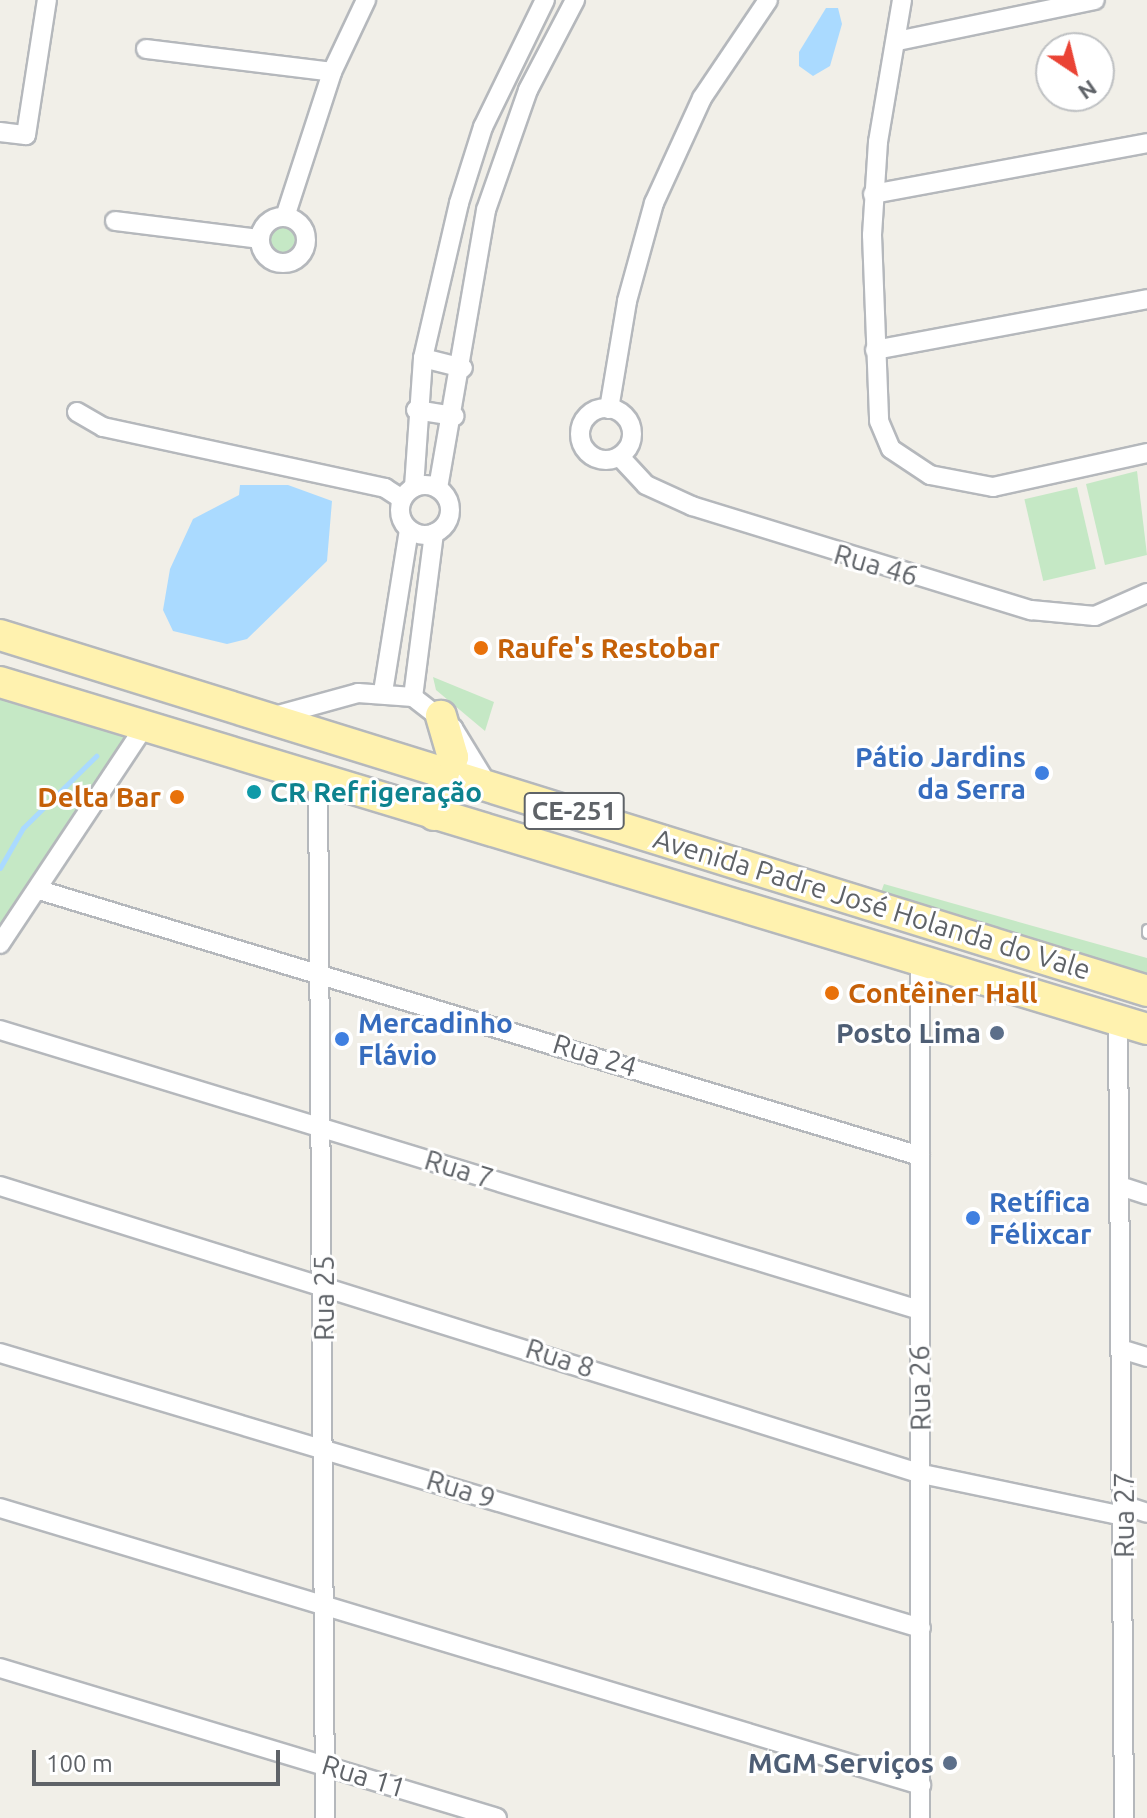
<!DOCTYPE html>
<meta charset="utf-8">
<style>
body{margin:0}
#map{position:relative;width:1147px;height:1818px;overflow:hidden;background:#f1efe8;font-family:Ubuntu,sans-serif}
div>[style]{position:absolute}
.green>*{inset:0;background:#c5e8c5;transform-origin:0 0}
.round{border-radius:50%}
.water>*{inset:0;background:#aadaff}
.stream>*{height:5px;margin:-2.5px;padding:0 2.5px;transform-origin:2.5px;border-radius:2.5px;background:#aadaff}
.roads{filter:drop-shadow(2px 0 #b5b8bc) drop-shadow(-2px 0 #b5b8bc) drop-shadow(0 2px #b5b8bc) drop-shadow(0 -2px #b5b8bc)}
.service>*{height:9px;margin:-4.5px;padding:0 4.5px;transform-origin:4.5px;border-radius:4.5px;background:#fff}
.minor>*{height:18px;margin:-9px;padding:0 9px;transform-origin:9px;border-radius:9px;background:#fff}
.minor>.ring{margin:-9px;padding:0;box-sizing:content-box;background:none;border:18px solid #fff;border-radius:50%}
.primary>*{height:30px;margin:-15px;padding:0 15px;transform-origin:15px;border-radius:15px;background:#fff2af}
.dots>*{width:22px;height:22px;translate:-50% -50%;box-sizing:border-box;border:4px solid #fff;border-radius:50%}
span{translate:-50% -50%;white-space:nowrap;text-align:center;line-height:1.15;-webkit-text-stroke:6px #fff;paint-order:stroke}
.shield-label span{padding:2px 6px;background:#fff;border:2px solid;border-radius:6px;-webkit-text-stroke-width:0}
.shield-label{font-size:26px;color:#5f6368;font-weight:700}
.street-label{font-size:28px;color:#5f6368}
.food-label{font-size:28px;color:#c56008;font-weight:700}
.left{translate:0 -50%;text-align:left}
.right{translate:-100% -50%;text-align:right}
.shop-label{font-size:28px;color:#366cbe;font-weight:700}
.culture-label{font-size:28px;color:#0d838f;font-weight:700}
.service-label{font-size:28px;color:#4e5e75;font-weight:700}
.north{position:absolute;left:1035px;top:32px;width:80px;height:80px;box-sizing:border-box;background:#fff;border:2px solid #bfc1c3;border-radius:50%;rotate:145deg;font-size:22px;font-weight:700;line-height:32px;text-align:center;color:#5f6368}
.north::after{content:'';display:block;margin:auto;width:28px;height:36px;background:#ea4335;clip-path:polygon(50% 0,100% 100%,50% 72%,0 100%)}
.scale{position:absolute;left:32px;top:1750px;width:248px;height:36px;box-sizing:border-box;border:4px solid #5f6368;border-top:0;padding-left:10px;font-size:24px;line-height:28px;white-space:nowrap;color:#5f6368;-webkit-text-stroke:6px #fff;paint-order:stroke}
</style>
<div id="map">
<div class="green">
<div class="round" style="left:267px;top:224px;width:32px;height:32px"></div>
<div style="clip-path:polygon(1137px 471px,1147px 555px,1105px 565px,1086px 484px)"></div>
<div style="left:1077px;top:487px;width:84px;height:54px;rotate:77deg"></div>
<div style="clip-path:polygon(433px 677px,494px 702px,485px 731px,436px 690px)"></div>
<div style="clip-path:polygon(0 694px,127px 735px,125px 754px,0 928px)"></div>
<div style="clip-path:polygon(884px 884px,1147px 958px,1147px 974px,881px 892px)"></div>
</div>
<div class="water">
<div style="clip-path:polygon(826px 8px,838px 8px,842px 24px,830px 66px,813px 76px,799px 66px,799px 52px)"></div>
<div style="clip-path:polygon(240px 485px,288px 485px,332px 501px,327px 561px,247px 639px,227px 644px,173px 631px,163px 610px,170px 569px,193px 519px,239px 495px)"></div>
</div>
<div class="stream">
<div style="left:0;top:868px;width:46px;rotate:-60.1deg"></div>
<div style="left:23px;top:828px;width:103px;rotate:-44.6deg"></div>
</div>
<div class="roads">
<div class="service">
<div style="left:1147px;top:929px;width:4px;rotate:90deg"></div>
</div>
<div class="minor">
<div style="left:902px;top:0;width:144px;rotate:99.6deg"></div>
<div style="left:878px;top:142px;width:93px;rotate:93.7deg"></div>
<div style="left:872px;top:235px;width:186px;rotate:87.8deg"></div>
<div style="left:879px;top:421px;width:30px;rotate:67deg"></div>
<div style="left:891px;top:449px;width:47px;rotate:33.7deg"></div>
<div style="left:930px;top:475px;width:64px;rotate:10.8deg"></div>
<div style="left:993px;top:487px;width:158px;rotate:-12.4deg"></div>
<div style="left:897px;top:41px;width:202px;rotate:-11.7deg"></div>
<div style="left:146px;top:49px;width:187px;rotate:7deg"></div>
<div style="left:0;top:132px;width:26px;rotate:7deg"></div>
<div style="left:26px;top:135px;width:137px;rotate:-81.2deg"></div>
<div style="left:873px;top:194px;width:279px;rotate:-10.5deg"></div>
<div class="ring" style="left:260px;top:217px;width:28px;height:28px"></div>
<div style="left:285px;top:217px;width:152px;rotate:-72deg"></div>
<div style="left:332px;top:72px;width:80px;rotate:-64.7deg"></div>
<div style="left:115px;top:221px;width:146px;rotate:7.1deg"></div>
<div style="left:875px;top:350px;width:277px;rotate:-10.6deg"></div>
<div style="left:423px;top:358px;width:41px;rotate:14deg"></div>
<div class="ring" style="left:580px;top:408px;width:34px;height:34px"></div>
<div style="left:609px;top:409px;width:109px;rotate:-80.5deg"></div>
<div style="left:627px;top:301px;width:102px;rotate:-74.6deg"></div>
<div style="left:654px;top:203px;width:115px;rotate:-65.4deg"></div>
<div style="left:702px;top:98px;width:118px;rotate:-56deg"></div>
<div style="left:416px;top:410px;width:39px;rotate:9deg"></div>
<div style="left:77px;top:412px;width:30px;rotate:30deg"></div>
<div style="left:103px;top:427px;width:289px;rotate:12.2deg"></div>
<div style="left:385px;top:488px;width:20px;rotate:33deg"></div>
<div style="left:620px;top:457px;width:38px;rotate:47deg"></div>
<div style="left:646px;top:485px;width:51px;rotate:24.5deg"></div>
<div style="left:692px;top:506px;width:355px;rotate:17.1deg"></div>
<div style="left:1031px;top:610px;width:64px;rotate:5.4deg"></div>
<div style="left:1095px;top:616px;width:57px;rotate:-23.9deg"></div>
<div class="ring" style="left:400px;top:485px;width:32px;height:32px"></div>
<div style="left:414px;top:487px;width:129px;rotate:-86deg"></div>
<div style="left:423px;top:358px;width:159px;rotate:-76.9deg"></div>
<div style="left:459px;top:203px;width:80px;rotate:-72.5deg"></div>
<div style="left:483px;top:127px;width:141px;rotate:-64deg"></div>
<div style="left:438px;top:488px;width:282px;rotate:-80.2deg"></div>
<div style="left:486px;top:210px;width:127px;rotate:-70.7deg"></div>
<div style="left:528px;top:90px;width:102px;rotate:-62.4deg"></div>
<div style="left:383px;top:692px;width:164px;rotate:-80.9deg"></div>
<div style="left:413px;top:697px;width:165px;rotate:-82.7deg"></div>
<div style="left:271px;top:717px;width:90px;rotate:-15.4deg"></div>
<div style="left:358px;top:693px;width:55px;rotate:4.2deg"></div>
<div style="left:413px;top:697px;width:51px;rotate:37.8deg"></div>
<div style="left:453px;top:728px;width:63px;rotate:58.6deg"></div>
<div style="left:318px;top:777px;width:1041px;rotate:89.61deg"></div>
<div style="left:39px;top:890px;width:920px;rotate:16.8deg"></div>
<div style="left:0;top:944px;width:264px;rotate:-56.4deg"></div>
<div style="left:920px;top:958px;width:860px;rotate:90deg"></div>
<div style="left:1118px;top:1020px;width:798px;rotate:89.57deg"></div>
<div style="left:0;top:1030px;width:961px;rotate:16.94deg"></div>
<div style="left:0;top:1186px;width:966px;rotate:17.35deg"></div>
<div style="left:922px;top:1474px;width:205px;rotate:11.8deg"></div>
<div style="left:1123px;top:1187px;width:25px;rotate:18deg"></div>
<div style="left:1124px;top:1350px;width:24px;rotate:17deg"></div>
<div style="left:0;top:1353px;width:961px;rotate:16.63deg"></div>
<div style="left:1123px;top:1505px;width:25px;rotate:18deg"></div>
<div style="left:0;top:1508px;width:962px;rotate:16.74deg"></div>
<div style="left:0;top:1668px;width:519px;rotate:16.79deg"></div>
</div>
<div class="primary">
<div style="left:0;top:635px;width:1201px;rotate:17.24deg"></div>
<div style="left:0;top:682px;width:1198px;rotate:16.83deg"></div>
<div style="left:434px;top:815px;width:61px;rotate:-71.9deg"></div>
<div style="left:453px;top:757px;width:43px;rotate:-106.3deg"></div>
</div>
</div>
<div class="dots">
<div style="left:481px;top:648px;background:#e8710a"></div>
<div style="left:1042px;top:773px;background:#3f7fe0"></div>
<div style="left:254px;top:792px;background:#0f9aa8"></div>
<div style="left:177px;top:797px;background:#e8710a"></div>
<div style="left:832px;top:993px;background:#e8710a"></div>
<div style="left:997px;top:1033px;background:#5c6f8a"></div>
<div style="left:342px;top:1039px;background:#3f7fe0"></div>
<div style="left:973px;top:1218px;background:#3f7fe0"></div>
<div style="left:950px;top:1763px;background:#5c6f8a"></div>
</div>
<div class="shield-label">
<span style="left:574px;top:811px">CE-251</span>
</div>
<div class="street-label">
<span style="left:876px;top:565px;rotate:16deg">Rua 46</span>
<span style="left:872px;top:904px;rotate:17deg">Avenida Padre José Holanda do Vale</span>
<span style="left:595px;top:1055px;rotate:17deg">Rua 24</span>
<span style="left:459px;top:1169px;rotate:17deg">Rua 7</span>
<span style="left:324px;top:1298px;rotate:-90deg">Rua 25</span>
<span style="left:560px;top:1358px;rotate:18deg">Rua 8</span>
<span style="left:920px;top:1388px;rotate:-91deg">Rua 26</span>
<span style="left:461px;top:1489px;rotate:17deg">Rua 9</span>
<span style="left:1124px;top:1515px;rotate:-90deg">Rua 27</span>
<span style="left:364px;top:1776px;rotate:17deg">Rua 11</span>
</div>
<div class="food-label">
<span class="left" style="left:497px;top:648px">Raufe's Restobar</span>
<span class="right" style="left:161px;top:797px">Delta Bar</span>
<span class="left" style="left:848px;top:993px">Contêiner Hall</span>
</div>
<div class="shop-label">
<span class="right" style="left:1026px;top:773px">Pátio Jardins<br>da Serra</span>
<span class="left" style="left:358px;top:1039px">Mercadinho<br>Flávio</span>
<span class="left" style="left:989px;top:1218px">Retífica<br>Félixcar</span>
</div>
<div class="culture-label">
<span class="left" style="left:270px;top:792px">CR Refrigeração</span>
</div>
<div class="service-label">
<span class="right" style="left:981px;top:1033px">Posto Lima</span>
<span class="right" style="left:934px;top:1763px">MGM Serviços</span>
</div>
<div class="north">N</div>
<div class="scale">100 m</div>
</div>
